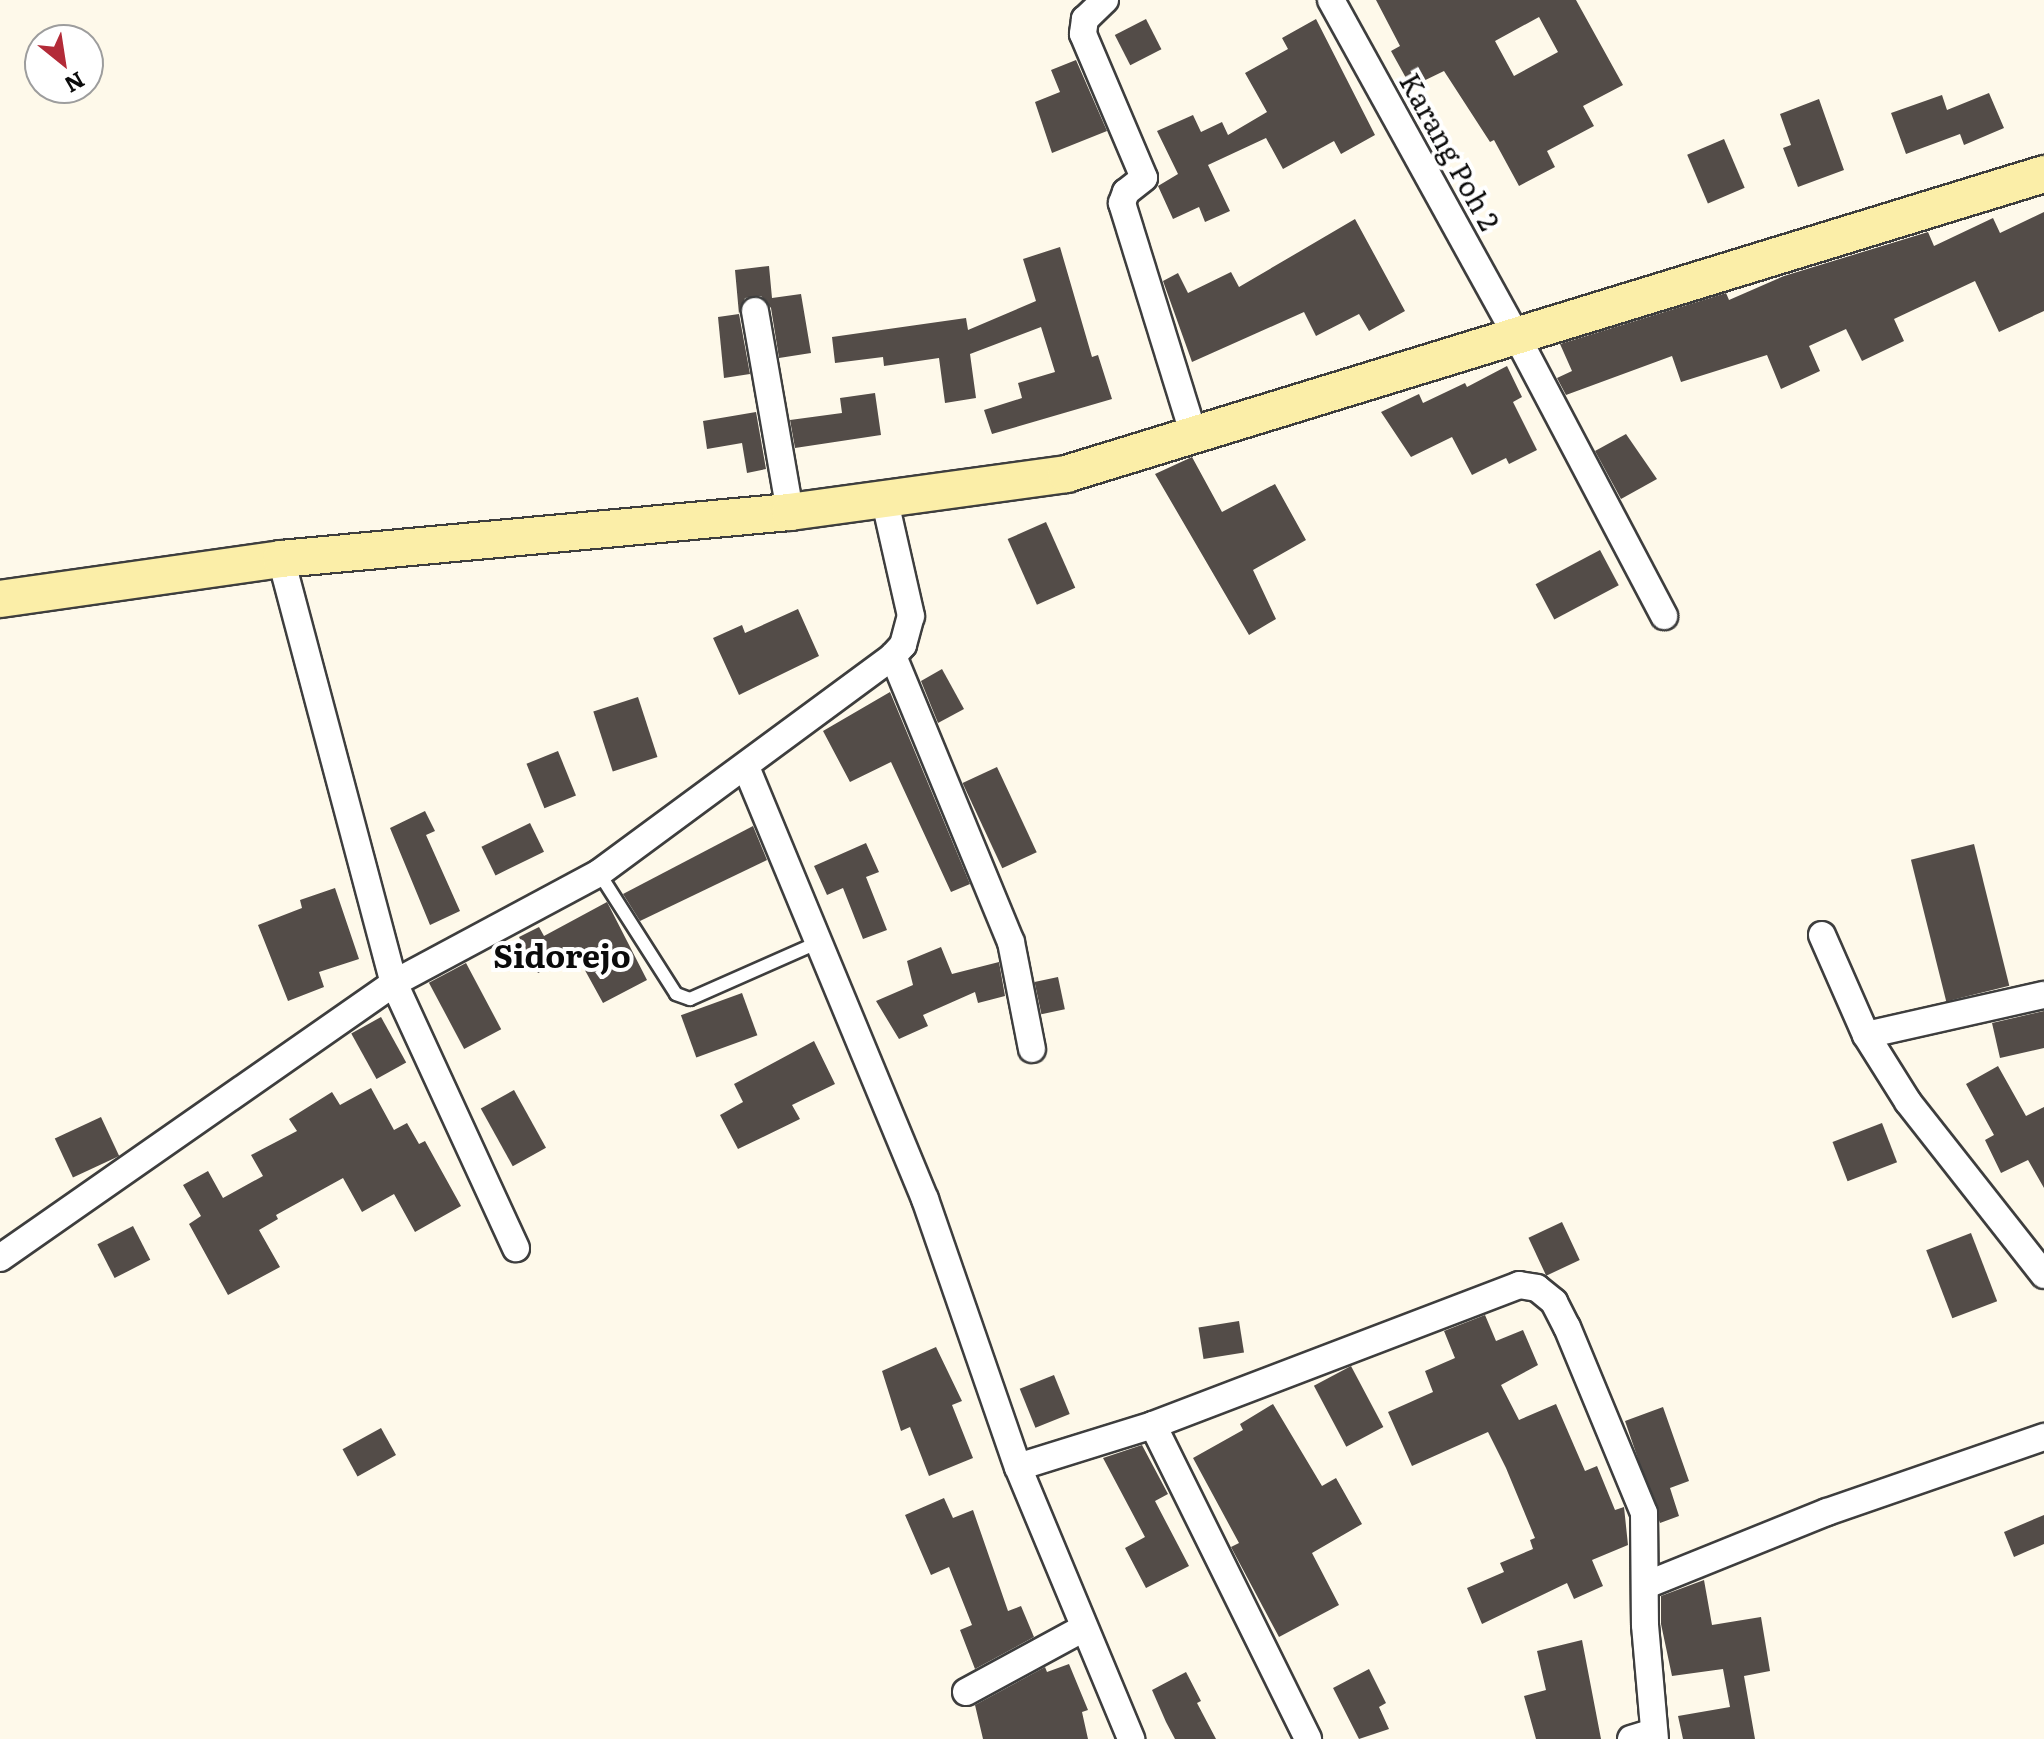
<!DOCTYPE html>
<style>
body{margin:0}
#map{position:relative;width:2044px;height:1739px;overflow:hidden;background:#fef9ea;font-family:Literata,serif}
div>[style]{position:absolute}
.building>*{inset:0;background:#534c48;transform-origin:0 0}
.roads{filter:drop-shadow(2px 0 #3e3e3e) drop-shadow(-2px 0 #3e3e3e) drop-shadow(0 2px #3e3e3e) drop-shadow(0 -2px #3e3e3e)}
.lane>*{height:12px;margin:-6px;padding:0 6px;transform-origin:6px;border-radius:6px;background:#fff}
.street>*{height:26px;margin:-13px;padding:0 13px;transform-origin:13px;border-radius:13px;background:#fff}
.secondary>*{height:36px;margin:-18px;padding:0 18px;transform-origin:18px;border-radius:18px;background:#fbeea8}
span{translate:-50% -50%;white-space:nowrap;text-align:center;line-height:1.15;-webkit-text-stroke:8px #fff;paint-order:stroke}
.street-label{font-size:28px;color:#0b0b0b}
.quarter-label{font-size:32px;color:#0b0b0b;font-weight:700}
.north{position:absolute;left:24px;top:24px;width:80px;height:80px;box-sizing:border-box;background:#fff;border:2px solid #9d9d9d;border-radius:50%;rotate:150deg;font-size:22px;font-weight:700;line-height:32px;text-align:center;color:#0b0b0b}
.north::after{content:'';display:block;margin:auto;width:28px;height:36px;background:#b32b38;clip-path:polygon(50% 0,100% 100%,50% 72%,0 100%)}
</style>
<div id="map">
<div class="building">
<div style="clip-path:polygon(evenodd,1376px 0,1576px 0,1623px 85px,1583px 106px,1594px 126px,1547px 151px,1555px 167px,1519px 186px,1494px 140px,1490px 142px,1444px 71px,1411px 87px,1391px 51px,1400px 46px,1376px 0,1539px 17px,1558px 52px,1514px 76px,1495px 41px,1539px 17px)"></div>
<div style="left:1146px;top:19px;width:34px;height:35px;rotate:63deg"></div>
<div style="clip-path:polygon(1316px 19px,1375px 135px,1341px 154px,1334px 141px,1283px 169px,1266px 138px,1208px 165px,1230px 211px,1205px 222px,1199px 207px,1173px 219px,1158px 186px,1178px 174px,1157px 131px,1193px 115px,1201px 132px,1222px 122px,1228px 135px,1267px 112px,1245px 73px,1288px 49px,1282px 38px)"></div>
<div style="clip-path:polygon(1076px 60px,1107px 131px,1052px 153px,1035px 102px,1060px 92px,1051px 70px)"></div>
<div style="clip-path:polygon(1989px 93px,2004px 128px,1964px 145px,1960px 134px,1906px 154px,1891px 113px,1942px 95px,1947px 110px)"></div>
<div style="clip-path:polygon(1819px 99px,1844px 170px,1798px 187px,1783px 148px,1791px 145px,1780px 114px)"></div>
<div style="left:1724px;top:139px;width:53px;height:40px;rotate:67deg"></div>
<div style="clip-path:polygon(2044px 212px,2044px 311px,1999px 332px,1975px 281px,1894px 319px,1904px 341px,1862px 361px,1846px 329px,1809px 346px,1820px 371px,1781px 389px,1767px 355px,1681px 382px,1672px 356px,1566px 395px,1557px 378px,1572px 371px,1560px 344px,1726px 293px,1729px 300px,1784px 276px,1928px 232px,1934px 246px,1993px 218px,2000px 233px)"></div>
<div style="clip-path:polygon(1355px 219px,1405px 311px,1369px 331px,1359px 314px,1316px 336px,1304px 312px,1192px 362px,1163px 281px,1178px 273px,1188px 293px,1231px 272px,1239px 287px)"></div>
<div style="clip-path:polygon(1060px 247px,1092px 357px,1098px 355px,1112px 399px,992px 434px,984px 410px,1022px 398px,1018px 383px,1055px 372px,1041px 327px,970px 354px,976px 398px,945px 403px,939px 358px,884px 366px,883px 357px,835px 363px,832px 337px,966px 318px,968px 330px,1036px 301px,1023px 259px)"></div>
<div style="clip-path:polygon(769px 266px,772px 298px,801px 294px,811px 353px,779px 358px,771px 308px,761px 296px,745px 298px,739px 314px,735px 270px)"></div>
<div style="clip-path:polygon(739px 314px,750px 374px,724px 378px,718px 317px)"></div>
<div style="clip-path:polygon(1507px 366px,1522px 397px,1513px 402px,1537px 450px,1509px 464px,1506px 458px,1472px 475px,1452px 437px,1411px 457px,1381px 412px,1419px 394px,1423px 403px,1465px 383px,1467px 387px)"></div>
<div style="clip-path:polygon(875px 393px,881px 435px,795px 448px,790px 420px,842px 413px,840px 398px)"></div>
<div style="clip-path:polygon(756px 412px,766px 469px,747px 473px,742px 443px,707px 449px,703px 421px)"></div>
<div style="clip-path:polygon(1626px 434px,1657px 479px,1621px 499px,1595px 451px)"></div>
<div style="clip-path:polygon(1192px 457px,1222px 512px,1275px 484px,1306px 540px,1253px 570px,1276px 619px,1249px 635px,1155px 474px)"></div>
<div style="left:1046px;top:522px;width:72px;height:42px;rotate:66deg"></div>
<div style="left:1600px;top:550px;width:40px;height:73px;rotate:62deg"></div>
<div style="clip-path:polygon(798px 609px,819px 656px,739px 695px,713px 638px,742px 625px,745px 633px)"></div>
<div style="clip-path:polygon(942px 669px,964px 709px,938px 723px,921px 681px)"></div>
<div style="clip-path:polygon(890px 692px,970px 884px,951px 892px,891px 762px,850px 782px,823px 731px)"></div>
<div style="left:638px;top:697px;width:63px;height:47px;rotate:72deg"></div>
<div style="left:558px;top:751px;width:48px;height:34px;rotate:68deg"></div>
<div style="left:997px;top:767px;width:94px;height:38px;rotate:65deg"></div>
<div style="clip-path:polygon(425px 811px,435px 831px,426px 835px,460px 911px,430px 925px,390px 828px)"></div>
<div style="left:530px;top:823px;width:32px;height:54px;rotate:64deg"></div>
<div style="clip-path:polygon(753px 826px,767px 860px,640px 921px,623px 894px)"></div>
<div style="clip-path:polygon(866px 843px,879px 872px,866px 877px,887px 930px,863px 939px,843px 888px,827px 895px,814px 866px)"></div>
<div style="left:1974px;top:844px;width:146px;height:65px;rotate:76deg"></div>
<div style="clip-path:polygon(335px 888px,359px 959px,319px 972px,324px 987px,288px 1001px,258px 925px,302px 908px,300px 900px)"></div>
<div style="clip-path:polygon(607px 902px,647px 980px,603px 1003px,576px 954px,538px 973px,519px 937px,539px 927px,544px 936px)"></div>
<div style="clip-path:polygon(941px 947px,952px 974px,999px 962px,1005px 996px,978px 1003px,975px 992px,923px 1015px,928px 1026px,899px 1039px,876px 1001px,913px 985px,907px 961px)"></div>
<div style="left:466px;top:963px;width:75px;height:42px;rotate:62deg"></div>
<div style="left:1058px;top:977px;width:33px;height:24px;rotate:78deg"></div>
<div style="left:742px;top:993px;width:45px;height:65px;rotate:70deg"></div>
<div style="clip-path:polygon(2044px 1011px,2044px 1048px,2000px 1058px,1992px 1023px)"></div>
<div style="left:381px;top:1017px;width:52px;height:34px;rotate:61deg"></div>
<div style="clip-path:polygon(814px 1041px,835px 1084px,792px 1105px,800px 1119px,738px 1149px,720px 1115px,743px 1102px,734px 1084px)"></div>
<div style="clip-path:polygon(1998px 1066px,2026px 1116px,2044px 1107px,2044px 1188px,2028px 1160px,2001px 1173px,1985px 1140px,1994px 1135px,1966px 1084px)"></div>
<div style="clip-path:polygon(371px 1088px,394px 1130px,407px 1123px,419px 1144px,425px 1141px,461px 1206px,415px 1232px,394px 1194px,362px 1212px,343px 1178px,276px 1215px,278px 1219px,259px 1230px,280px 1267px,228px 1295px,189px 1224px,201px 1216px,183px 1185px,208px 1171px,223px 1198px,263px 1176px,251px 1155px,297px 1131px,289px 1119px,332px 1092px,340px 1105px)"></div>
<div style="left:514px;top:1090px;width:66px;height:38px;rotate:61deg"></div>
<div style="left:101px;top:1117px;width:43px;height:51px;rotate:65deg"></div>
<div style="left:1882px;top:1123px;width:42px;height:53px;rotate:69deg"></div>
<div style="left:1562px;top:1222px;width:42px;height:37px;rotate:65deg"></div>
<div style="left:133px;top:1226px;width:38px;height:40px;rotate:63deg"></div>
<div style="left:1971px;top:1233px;width:73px;height:48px;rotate:69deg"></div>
<div style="clip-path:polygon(1485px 1315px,1496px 1341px,1523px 1330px,1538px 1365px,1501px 1385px,1519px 1420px,1556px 1404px,1585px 1471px,1597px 1466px,1615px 1510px,1624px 1507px,1628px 1545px,1592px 1560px,1603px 1586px,1574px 1599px,1567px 1583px,1482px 1624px,1467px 1588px,1504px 1572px,1500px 1563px,1533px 1549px,1530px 1540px,1535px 1538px,1506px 1468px,1488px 1432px,1412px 1466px,1388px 1412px,1433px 1392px,1425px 1371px,1455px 1358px,1444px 1331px)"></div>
<div style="left:1239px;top:1321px;width:32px;height:41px;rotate:81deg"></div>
<div style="clip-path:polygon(936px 1347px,962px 1401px,952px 1405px,973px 1458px,929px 1476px,910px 1427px,901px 1431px,882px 1371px)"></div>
<div style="left:1351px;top:1366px;width:69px;height:42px;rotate:62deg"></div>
<div style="left:1054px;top:1375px;width:42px;height:37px;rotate:68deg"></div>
<div style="clip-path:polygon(1273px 1404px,1322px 1486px,1336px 1478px,1362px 1524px,1312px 1553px,1339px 1605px,1279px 1637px,1231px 1547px,1239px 1543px,1193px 1458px,1243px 1430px,1240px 1424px)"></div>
<div style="clip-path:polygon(1663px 1407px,1689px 1481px,1670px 1488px,1679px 1516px,1660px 1523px,1625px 1421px)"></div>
<div style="left:381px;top:1428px;width:31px;height:44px;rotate:61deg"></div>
<div style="clip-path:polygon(1142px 1445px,1168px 1494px,1155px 1501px,1189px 1566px,1146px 1588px,1125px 1548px,1145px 1537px,1103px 1458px)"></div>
<div style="clip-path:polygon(944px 1498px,953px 1518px,973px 1510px,1008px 1611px,1021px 1606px,1034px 1637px,975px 1669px,960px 1630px,972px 1625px,949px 1567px,931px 1575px,905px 1515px)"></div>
<div style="clip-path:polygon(2044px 1515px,2044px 1544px,2014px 1557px,2004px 1532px)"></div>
<div style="clip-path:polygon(1704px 1580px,1712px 1625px,1761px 1617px,1770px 1671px,1744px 1676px,1755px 1739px,1683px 1739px,1678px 1716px,1730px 1707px,1723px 1669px,1672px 1676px,1661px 1624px,1661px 1596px)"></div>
<div style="clip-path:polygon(1582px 1640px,1601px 1739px,1536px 1739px,1524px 1696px,1546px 1690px,1537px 1651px)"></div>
<div style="clip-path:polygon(1069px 1664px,1088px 1710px,1082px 1712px,1088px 1739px,983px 1739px,975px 1705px,1045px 1667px,1047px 1672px)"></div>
<div style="clip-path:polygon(1369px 1669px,1386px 1703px,1379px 1707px,1389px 1729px,1359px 1739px,1333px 1688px)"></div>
<div style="clip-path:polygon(1186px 1672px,1201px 1701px,1197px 1703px,1216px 1739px,1175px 1739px,1166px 1722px,1152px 1690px)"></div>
</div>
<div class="roads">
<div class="lane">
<div style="left:599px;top:873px;width:143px;rotate:57.5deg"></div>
<div style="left:676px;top:994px;width:15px;rotate:20deg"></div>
<div style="left:690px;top:999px;width:141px;rotate:-23.8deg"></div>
</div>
<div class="street">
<div style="left:1105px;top:0;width:28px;rotate:136deg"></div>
<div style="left:1085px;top:19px;width:15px;rotate:98deg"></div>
<div style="left:1083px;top:34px;width:156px;rotate:67deg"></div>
<div style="left:1144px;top:178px;width:23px;rotate:142deg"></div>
<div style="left:1126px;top:192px;width:12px;rotate:110deg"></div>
<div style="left:1122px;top:203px;width:243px;rotate:72.8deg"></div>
<div style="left:1331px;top:0;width:380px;rotate:61.1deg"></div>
<div style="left:1515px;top:333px;width:320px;rotate:62.2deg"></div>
<div style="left:755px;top:311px;width:204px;rotate:80.1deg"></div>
<div style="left:281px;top:559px;width:439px;rotate:75.1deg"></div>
<div style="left:394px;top:983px;width:292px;rotate:65.3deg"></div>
<div style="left:893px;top:656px;width:309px;rotate:67.6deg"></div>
<div style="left:1011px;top:942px;width:109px;rotate:78.9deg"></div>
<div style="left:746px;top:767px;width:468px;rotate:67.5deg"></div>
<div style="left:925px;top:1199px;width:284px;rotate:70.9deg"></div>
<div style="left:1018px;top:1467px;width:295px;rotate:67.4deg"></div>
<div style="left:1822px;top:935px;width:109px;rotate:66.3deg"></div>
<div style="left:1866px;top:1035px;width:79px;rotate:57.9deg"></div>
<div style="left:1908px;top:1102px;width:220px;rotate:51.8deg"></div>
<div style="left:1866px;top:1035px;width:182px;rotate:-12.7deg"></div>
<div style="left:0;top:1258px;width:480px;rotate:-34.9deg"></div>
<div style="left:394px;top:983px;width:233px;rotate:-28.2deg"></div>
<div style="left:599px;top:873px;width:365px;rotate:-36.4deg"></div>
<div style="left:893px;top:656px;width:15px;rotate:-48deg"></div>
<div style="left:903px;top:645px;width:30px;rotate:-75deg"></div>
<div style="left:911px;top:616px;width:122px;rotate:-102.8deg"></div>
<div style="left:1153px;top:1425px;width:350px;rotate:63.7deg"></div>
<div style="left:1018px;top:1467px;width:141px;rotate:-17.3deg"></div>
<div style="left:1153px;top:1425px;width:392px;rotate:-20.9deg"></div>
<div style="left:1519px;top:1285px;width:18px;rotate:9deg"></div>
<div style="left:1537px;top:1288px;width:22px;rotate:39deg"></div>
<div style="left:1554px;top:1302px;width:28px;rotate:63deg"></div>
<div style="left:1567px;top:1327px;width:201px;rotate:67.5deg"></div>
<div style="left:1644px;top:1513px;width:112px;rotate:89.5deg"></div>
<div style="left:1645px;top:1625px;width:114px;rotate:85deg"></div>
<div style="left:1646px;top:1585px;width:195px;rotate:-22deg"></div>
<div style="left:1827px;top:1512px;width:230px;rotate:-19.1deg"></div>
<div style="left:966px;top:1692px;width:132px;rotate:-28.5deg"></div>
<div style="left:1631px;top:1739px;width:24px;rotate:-17deg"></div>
</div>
<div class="secondary">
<div style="left:0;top:599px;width:284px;rotate:-8.1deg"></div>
<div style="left:281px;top:559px;width:511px;rotate:-5.28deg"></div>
<div style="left:790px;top:512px;width:279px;rotate:-7.8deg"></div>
<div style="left:1066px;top:474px;width:1023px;rotate:-17.05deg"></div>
</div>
</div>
<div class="street-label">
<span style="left:1451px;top:151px;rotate:61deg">Karang Poh 2</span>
</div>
<div class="quarter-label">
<span style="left:562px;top:954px">Sidorejo</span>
</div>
<div class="north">N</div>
</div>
